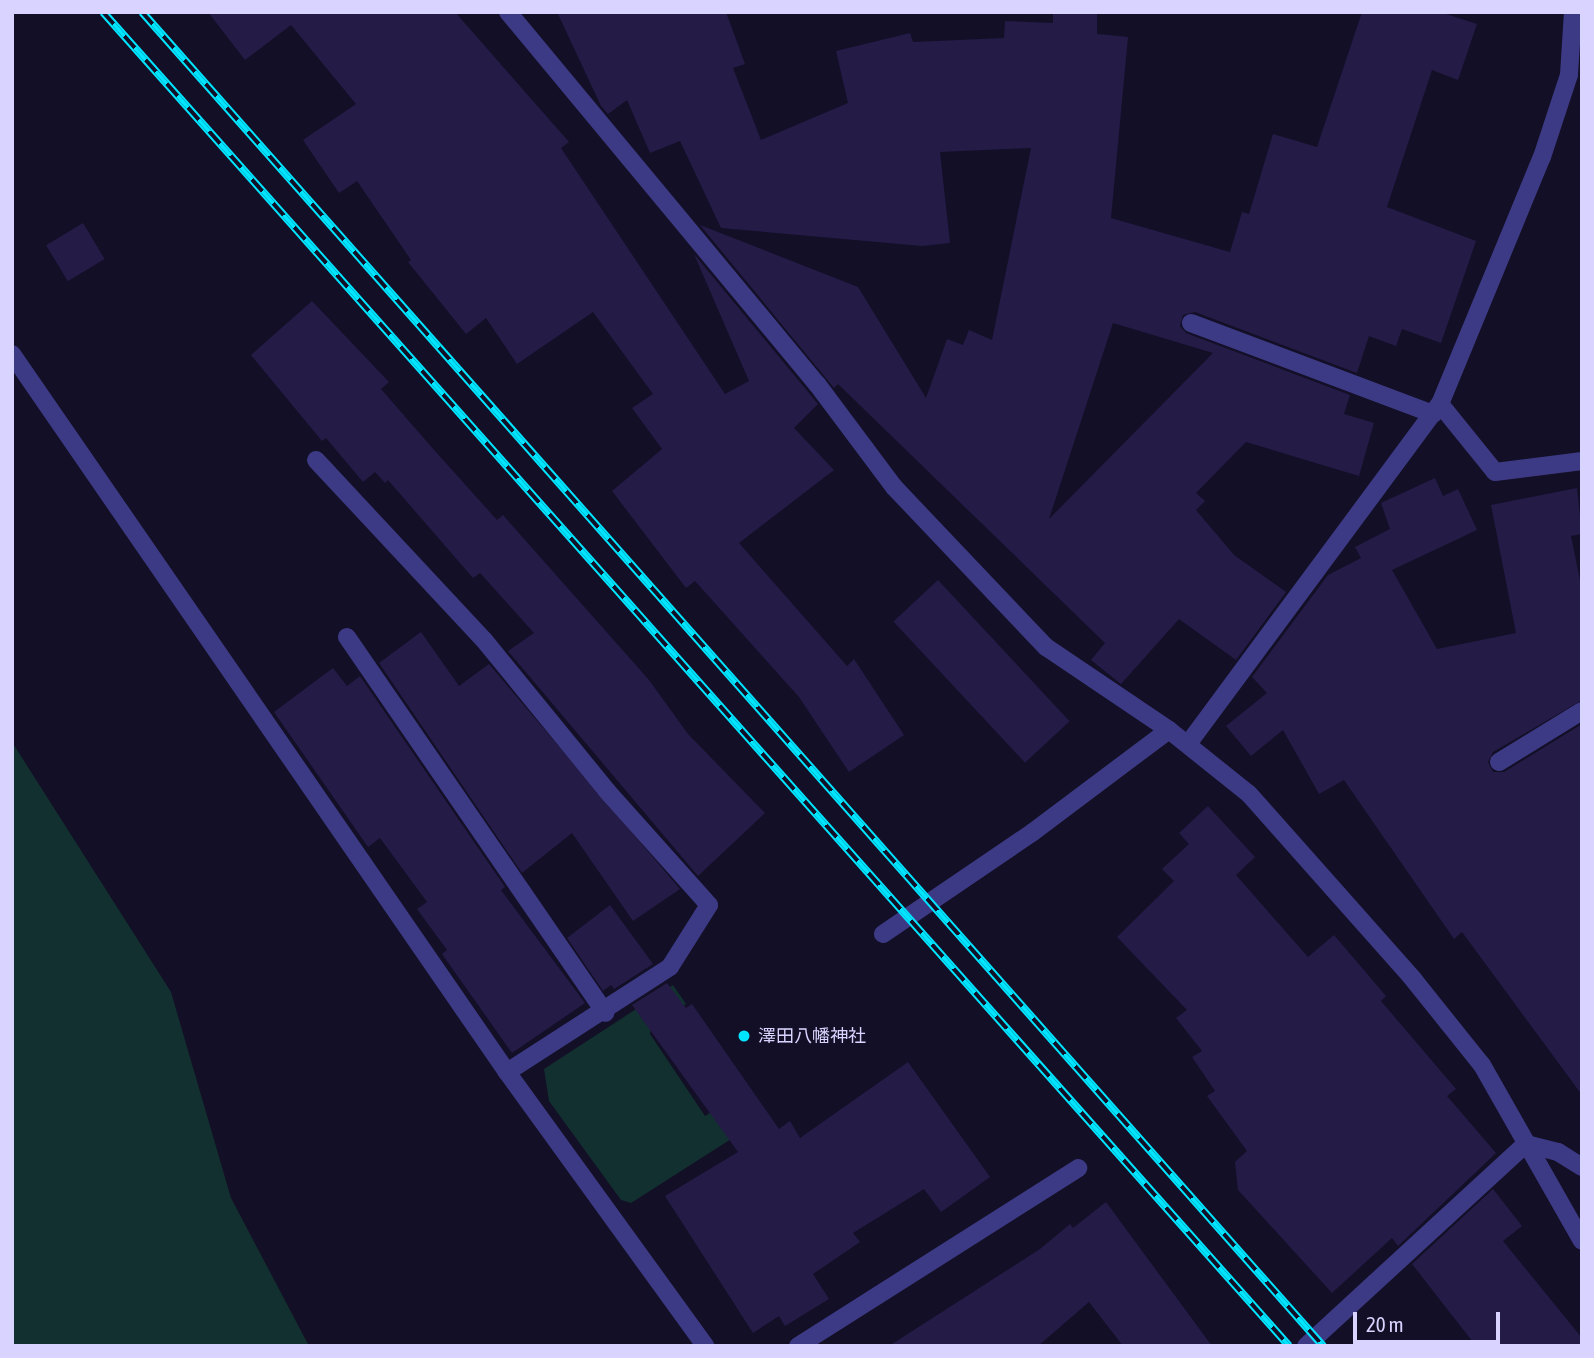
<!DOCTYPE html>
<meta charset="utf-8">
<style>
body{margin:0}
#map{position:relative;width:1594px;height:1358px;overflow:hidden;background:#130f26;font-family:"Asap Condensed","Noto Sans JP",sans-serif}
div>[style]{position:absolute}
.green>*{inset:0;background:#12302f}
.building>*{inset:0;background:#241b47;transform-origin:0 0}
.street>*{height:18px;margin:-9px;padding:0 9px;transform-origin:9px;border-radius:9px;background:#3d3a85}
.rail>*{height:8px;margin-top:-4px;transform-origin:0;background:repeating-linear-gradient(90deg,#130f26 0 16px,#00e5ff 0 32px);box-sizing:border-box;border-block:2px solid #00e5ff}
.dots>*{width:19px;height:19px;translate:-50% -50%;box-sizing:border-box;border:4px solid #130f26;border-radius:50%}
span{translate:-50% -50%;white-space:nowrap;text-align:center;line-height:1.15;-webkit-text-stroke:7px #130f26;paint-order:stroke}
.poi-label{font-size:18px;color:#d9d4ff}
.left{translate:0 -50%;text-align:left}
.frame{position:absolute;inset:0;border:14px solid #d9d4ff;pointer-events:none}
.scale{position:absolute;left:1353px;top:1312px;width:147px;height:32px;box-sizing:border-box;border:4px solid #d9d4ff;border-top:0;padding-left:9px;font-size:21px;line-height:24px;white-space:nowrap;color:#d9d4ff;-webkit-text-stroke:5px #130f26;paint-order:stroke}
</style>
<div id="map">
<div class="green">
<div style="clip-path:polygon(12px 742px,171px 992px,231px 1198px,309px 1346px,12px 1346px)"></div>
<div style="clip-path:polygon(673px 985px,686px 1004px,651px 1028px,650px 1034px,705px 1116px,745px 1092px,764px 1118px,631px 1203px,621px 1200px,549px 1101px,544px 1069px)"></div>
</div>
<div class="building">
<div style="clip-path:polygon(208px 12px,455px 12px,569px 142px,561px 148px,725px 394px,749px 381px,694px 254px,818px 404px,794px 428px,834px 470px,739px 543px,847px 666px,854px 659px,904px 735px,849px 772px,799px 697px,695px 581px,686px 588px,612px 491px,662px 449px,632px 408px,653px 394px,593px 312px,517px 364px,486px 318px,466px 334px,408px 262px,411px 260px,357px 181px,339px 193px,303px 140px,356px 104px,291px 25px,245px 60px)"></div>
<div style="clip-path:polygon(evenodd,557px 12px,726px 12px,745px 64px,733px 68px,761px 140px,848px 103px,836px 51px,910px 33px,913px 42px,1004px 38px,1005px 21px,1053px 23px,1053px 12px,1097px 12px,1097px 34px,1128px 37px,1111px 218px,1230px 252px,1242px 212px,1249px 214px,1273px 134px,1317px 147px,1362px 12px,1440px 12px,1477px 24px,1458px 80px,1432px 70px,1387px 207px,1476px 241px,1441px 343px,1402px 329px,1396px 346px,1369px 336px,1357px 373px,1195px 312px,1183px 315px,1180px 326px,1186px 333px,1350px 395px,1344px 414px,1374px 423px,1359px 476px,1246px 442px,1196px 493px,1205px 501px,1196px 510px,1234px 555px,1286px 592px,1236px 660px,1179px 619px,1121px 684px,1091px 660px,1105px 643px,838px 384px,834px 388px,700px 225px,858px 287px,926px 398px,947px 339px,963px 345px,969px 330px,992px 340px,1031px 148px,940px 152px,950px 243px,922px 246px,721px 228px,680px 141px,650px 153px,627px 100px,608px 114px,601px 106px,557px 12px,1113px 323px,1213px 353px,1049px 519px,1113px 323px)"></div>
<div style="left:83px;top:223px;width:42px;height:43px;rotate:59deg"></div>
<div style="clip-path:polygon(312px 301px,389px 382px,381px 389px,435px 451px,497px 520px,503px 515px,649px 680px,688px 734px,765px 813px,698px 876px,508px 651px,534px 633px,480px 573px,473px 578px,388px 480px,385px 483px,375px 472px,363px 482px,326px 438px,322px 441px,251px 355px)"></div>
<div style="clip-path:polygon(1435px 478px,1443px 496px,1458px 489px,1477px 530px,1392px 570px,1437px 649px,1516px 633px,1491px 505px,1577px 488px,1582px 534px,1571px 536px,1582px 590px,1582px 700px,1493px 752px,1488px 762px,1493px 772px,1504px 772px,1582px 724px,1582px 1095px,1462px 932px,1454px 939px,1344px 780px,1319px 794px,1283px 730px,1251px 756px,1226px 726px,1267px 693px,1252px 677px,1328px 575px,1361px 558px,1355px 547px,1390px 529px,1381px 503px)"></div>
<div style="left:938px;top:580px;width:193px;height:61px;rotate:47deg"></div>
<div style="clip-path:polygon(421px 632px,459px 686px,489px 664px,680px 889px,633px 921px,572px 833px,522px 873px,379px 663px)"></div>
<div style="clip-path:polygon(333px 668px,347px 686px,360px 676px,505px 887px,501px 890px,585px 1003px,512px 1053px,442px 954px,447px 950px,417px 909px,427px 902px,380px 838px,368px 847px,274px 712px)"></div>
<div style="clip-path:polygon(1208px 806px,1255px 857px,1236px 875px,1308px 957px,1334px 935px,1386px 996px,1381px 1001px,1456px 1089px,1447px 1096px,1496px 1153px,1398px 1246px,1392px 1238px,1332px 1293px,1238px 1190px,1235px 1162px,1247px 1151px,1207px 1096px,1215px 1091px,1192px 1057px,1202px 1051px,1176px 1018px,1187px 1010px,1117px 937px,1174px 881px,1162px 869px,1189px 844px,1179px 833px)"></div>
<div style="clip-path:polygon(610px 905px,653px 964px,614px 989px,611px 985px,603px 991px,567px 938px)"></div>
<div style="clip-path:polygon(667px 983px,686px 1008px,692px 1004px,779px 1129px,790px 1121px,800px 1138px,908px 1062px,990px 1177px,941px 1212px,924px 1189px,853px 1233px,860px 1242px,813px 1274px,829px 1299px,785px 1326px,779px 1316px,753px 1333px,665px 1196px,738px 1152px,632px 1005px)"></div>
<div style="clip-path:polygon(1493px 1189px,1522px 1226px,1503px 1241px,1582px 1338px,1582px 1346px,1476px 1346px,1412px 1264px)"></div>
<div style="clip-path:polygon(1106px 1202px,1212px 1346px,1123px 1346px,1089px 1302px,1038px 1346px,889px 1346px,1040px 1249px,1070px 1224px,1073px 1228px)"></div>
</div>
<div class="street">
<div style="left:508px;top:12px;width:484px;rotate:50.3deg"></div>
<div style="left:817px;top:384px;width:129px;rotate:53.2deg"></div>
<div style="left:894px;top:487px;width:221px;rotate:46.5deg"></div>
<div style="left:1046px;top:647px;width:148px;rotate:34deg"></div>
<div style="left:1169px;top:730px;width:102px;rotate:38.7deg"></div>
<div style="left:1249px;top:794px;width:247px;rotate:48.4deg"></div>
<div style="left:1413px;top:979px;width:110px;rotate:51.3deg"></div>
<div style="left:1482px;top:1065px;width:202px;rotate:60.4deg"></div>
<div style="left:1191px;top:323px;width:259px;rotate:20.6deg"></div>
<div style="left:12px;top:354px;width:872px;rotate:55.42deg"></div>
<div style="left:507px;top:1072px;width:338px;rotate:54.1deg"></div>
<div style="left:1440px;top:404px;width:87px;rotate:51deg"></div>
<div style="left:1495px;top:472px;width:88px;rotate:-7.2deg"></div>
<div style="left:316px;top:460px;width:246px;rotate:47deg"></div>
<div style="left:484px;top:640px;width:195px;rotate:50.8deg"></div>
<div style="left:607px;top:791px;width:153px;rotate:48.2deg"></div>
<div style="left:709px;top:905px;width:73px;rotate:122.2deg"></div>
<div style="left:670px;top:967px;width:194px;rotate:147.2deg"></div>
<div style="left:347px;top:637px;width:456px;rotate:55.5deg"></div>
<div style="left:1188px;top:744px;width:423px;rotate:-53.5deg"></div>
<div style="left:1440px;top:404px;width:267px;rotate:-67.6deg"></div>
<div style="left:1542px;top:157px;width:86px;rotate:-71.8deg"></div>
<div style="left:1569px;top:75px;width:63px;rotate:-86.4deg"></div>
<div style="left:1499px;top:762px;width:97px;rotate:-31.6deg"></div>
<div style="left:883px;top:934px;width:181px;rotate:-34.2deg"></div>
<div style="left:1033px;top:832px;width:170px;rotate:-36.9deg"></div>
<div style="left:798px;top:1346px;width:332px;rotate:-32.4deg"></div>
<div style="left:1306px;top:1346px;width:299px;rotate:-42.6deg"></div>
<div style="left:1526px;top:1144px;width:33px;rotate:14deg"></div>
<div style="left:1558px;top:1152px;width:28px;rotate:32deg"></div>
</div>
<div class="rail">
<div style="left:103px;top:12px;width:1785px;rotate:48.36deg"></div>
<div style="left:142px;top:12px;width:1782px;rotate:48.48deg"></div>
</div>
<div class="dots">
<div style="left:744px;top:1036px;background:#00e5ff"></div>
</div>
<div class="poi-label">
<span class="left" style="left:758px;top:1036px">澤田八幡神社</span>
</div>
<div class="frame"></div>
<div class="scale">20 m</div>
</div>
